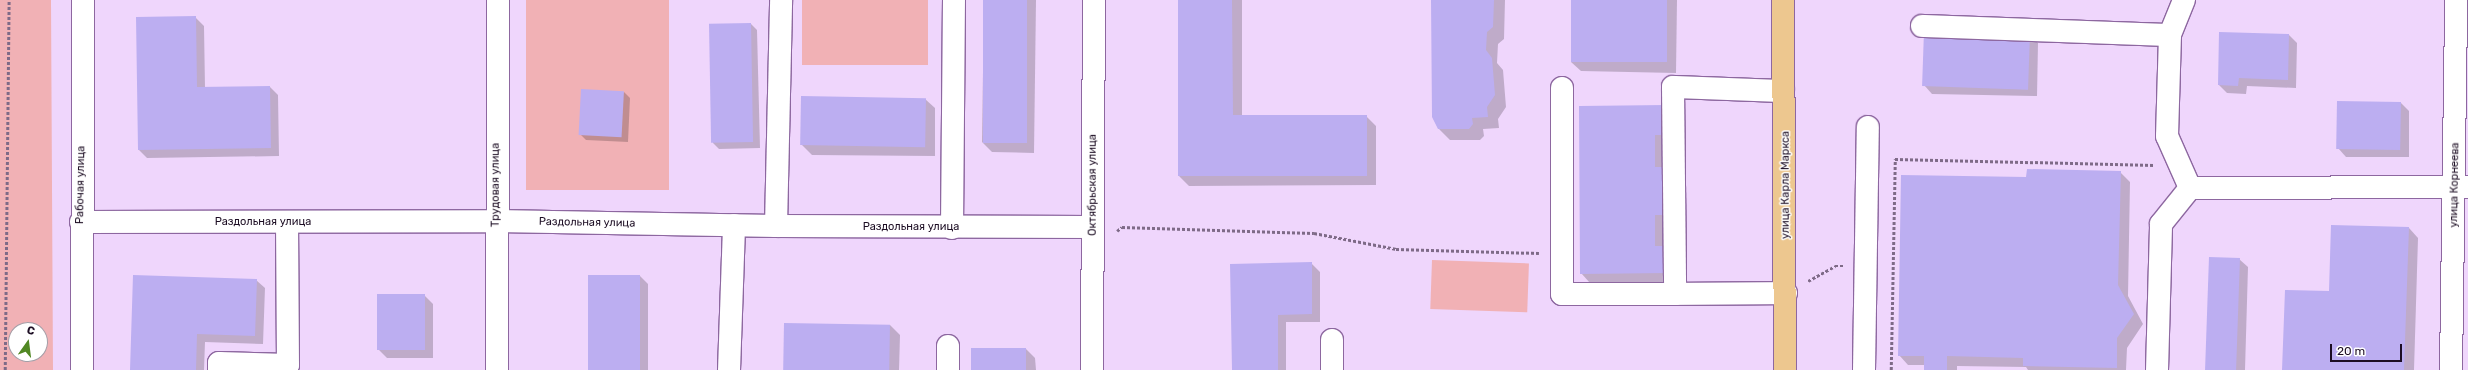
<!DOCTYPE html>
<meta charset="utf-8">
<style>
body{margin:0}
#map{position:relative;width:2468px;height:370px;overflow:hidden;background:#efd6fc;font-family:Rubik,sans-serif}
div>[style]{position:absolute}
.green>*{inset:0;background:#f1b1b5;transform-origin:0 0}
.shadow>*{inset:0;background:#0003}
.building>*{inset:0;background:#bcaef1;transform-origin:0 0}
.path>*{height:2.5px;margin-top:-1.25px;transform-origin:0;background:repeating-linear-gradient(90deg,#7e6a87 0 3px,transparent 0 5px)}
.roads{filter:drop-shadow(1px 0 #8d67a0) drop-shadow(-1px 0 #8d67a0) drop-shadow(0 1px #8d67a0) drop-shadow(0 -1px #8d67a0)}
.minor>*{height:22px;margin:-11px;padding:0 11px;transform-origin:11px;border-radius:11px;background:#fff}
.major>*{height:22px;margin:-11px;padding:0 11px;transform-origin:11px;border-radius:11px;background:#edc78f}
span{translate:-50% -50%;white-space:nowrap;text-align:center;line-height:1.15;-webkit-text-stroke:3px #fff;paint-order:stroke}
.street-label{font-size:11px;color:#1c0d23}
.north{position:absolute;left:8px;top:322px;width:40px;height:40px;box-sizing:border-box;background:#fff;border:1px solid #a49ea7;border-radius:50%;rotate:14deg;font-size:11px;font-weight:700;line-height:16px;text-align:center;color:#1c0d23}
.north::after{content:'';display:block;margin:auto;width:14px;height:18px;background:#518823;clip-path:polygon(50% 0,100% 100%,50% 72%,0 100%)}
.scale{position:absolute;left:2330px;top:344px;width:72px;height:18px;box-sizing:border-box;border:2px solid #1c0d23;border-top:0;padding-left:5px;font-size:12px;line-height:14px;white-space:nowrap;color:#1c0d23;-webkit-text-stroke:3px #fff;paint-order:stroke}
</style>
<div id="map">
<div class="green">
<div style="clip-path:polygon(evenodd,0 0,51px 0,53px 370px,0 370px,0 0,16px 330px,40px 330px,40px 354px,16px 354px,16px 330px)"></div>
<div style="left:526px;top:0;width:143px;height:190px"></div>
<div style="left:802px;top:0;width:126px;height:65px"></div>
<div style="left:1432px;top:260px;width:97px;height:49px;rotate:2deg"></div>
</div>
<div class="shadow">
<div style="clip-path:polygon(984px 0,1036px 0,1034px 153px,992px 152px,982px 142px)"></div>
<div style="clip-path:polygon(1179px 0,1242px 0,1242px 116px,1366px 116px,1376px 126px,1376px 185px,1189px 186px,1179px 176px)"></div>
<div style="clip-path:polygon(1432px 0,1505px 0,1504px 39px,1498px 44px,1497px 63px,1503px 70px,1506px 107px,1498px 119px,1499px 128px,1483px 129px,1484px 136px,1480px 140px,1450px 140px,1439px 129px)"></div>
<div style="clip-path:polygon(1572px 0,1677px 0,1676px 73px,1581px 71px,1571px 62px)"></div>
<div style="clip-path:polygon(195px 17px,204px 26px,205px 88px,270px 87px,278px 95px,279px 156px,147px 158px,139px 150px,137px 18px)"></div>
<div style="clip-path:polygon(751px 24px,757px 30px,760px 148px,719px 149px,713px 143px,710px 25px)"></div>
<div style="clip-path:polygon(2030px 35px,2038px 43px,2037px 96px,1932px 94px,1924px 85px)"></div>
<div style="clip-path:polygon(2289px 35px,2297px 43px,2296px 88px,2247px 86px,2246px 94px,2227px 93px,2219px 85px)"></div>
<div style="clip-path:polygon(624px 92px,630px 98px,628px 142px,586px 140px,580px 134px)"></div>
<div style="clip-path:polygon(925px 99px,935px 108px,935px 156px,812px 155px,802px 145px)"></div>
<div style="clip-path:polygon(2401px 103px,2409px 111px,2409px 157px,2346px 157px,2338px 148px)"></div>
<div style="clip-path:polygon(1666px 106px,1677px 283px,1590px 283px,1581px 273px)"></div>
<div style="clip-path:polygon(2120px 172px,2130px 182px,2128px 296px,2143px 324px,2127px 348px,2126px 370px,2028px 370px,2026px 367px,1957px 366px,1957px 370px,1925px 370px,1925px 365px,1908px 365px,1899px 355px,2027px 178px)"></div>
<div style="clip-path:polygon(2409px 228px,2418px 238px,2414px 370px,2283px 370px,2330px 292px)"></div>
<div style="clip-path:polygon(2239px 259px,2248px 267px,2245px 370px,2207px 370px)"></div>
<div style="clip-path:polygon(1311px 263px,1320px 272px,1320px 322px,1286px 322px,1286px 370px,1233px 370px)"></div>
<div style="clip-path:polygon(640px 276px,648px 284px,648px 370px,589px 370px)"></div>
<div style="clip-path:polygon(256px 280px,265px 288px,263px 344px,205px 342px,204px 370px,131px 370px)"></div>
<div style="clip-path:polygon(424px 295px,433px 304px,433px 358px,387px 358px,379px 350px)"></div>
<div style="clip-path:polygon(890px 325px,900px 335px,899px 370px,784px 370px)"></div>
<div style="clip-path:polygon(1026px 349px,1035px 358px,1036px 370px,972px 370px)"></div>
</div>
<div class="building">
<div style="left:983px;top:0;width:44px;height:143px"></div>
<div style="clip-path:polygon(1178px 0,1232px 0,1233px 115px,1367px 115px,1367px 176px,1178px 176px)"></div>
<div style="clip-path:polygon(1431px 0,1494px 0,1493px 27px,1487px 32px,1486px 50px,1492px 58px,1495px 95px,1487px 107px,1488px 117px,1472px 118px,1473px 124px,1469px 129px,1438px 129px,1432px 117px)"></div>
<div style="left:1571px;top:0;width:96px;height:62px"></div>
<div style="clip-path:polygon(196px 16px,197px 87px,270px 86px,271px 148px,138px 150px,136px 17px)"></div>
<div style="left:751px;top:23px;width:119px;height:42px;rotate:89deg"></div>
<div style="left:1924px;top:31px;width:106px;height:55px;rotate:2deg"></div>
<div style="clip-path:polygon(2219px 32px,2289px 34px,2288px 80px,2239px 78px,2238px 86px,2218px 85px)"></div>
<div style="left:581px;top:89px;width:43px;height:46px;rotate:3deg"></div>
<div style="left:801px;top:96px;width:125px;height:49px;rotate:1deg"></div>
<div style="left:2337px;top:101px;width:64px;height:48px;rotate:1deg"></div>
<div style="clip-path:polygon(1666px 105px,1666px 135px,1655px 135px,1655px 167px,1665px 167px,1666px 215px,1655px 215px,1655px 246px,1667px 246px,1667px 273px,1580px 274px,1579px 106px)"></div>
<div style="clip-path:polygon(2027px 169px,2121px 171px,2118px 285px,2134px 314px,2117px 338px,2117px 368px,2023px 366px,2023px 358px,1947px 356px,1947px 370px,1924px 370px,1924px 356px,1898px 356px,1901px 175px,2026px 177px)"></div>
<div style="clip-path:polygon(2331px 225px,2409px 227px,2404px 370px,2282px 370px,2285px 290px,2329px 291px)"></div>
<div style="left:2209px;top:257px;width:31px;height:113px;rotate:2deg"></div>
<div style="clip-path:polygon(1312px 262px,1312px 314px,1278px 315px,1278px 370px,1232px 370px,1230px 264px)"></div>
<div style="clip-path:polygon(133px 275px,257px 279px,255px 336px,197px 334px,196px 370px,130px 370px)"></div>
<div style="left:588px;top:275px;width:52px;height:95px"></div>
<div style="left:425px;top:294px;width:56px;height:48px;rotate:90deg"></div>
<div style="left:784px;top:323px;width:106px;height:47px;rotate:1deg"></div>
<div style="left:971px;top:348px;width:55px;height:22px"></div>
</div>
<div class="path">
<div style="left:1117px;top:231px;width:6px;rotate:-39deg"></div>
<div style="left:1122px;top:227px;width:192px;rotate:1.8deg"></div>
<div style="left:1314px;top:233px;width:84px;rotate:11deg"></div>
<div style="left:1396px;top:249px;width:143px;rotate:1.6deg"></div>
<div style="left:1808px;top:281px;width:31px;rotate:-29deg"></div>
<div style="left:1835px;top:266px;width:8px"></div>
<div style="left:5px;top:370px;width:370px;rotate:-89.4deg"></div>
<div style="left:1891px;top:370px;width:211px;rotate:-88.9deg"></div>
<div style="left:1895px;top:159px;width:259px;rotate:1.3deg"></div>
</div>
<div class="roads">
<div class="minor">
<div style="left:2184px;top:0;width:38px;rotate:112deg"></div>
<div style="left:2170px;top:35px;width:101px;rotate:91.7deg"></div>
<div style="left:2167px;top:136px;width:57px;rotate:66.1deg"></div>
<div style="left:2190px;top:188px;width:278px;rotate:-0.2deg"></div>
<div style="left:1922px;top:26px;width:248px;rotate:2.1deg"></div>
<div style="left:1562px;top:88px;width:206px;rotate:90deg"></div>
<div style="left:1562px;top:294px;width:113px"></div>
<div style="left:1783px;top:91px;width:110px;rotate:-177.9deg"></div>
<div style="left:1673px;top:87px;width:207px;rotate:89.4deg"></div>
<div style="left:1675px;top:294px;width:111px;rotate:-0.5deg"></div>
<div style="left:81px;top:222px;width:415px;rotate:-0.1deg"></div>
<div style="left:496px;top:221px;width:280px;rotate:1deg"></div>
<div style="left:776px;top:226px;width:317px;rotate:0.2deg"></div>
<div style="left:776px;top:226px;width:226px;rotate:-88.7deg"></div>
<div style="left:952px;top:228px;width:228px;rotate:-89.5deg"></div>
<div style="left:1332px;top:340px;width:30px;rotate:90deg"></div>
<div style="left:948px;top:346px;width:24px;rotate:90deg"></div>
<div style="left:82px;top:370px;width:370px;rotate:-89.8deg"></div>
<div style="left:219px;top:370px;width:7px;rotate:-90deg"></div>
<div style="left:219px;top:363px;width:69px;rotate:1.7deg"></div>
<div style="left:288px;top:365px;width:143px;rotate:-90.4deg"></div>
<div style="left:497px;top:370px;width:370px;rotate:-89.8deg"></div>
<div style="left:729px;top:370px;width:145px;rotate:-88deg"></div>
<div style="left:1092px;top:370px;width:370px;rotate:-89.7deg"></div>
<div style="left:1864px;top:370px;width:243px;rotate:-89.1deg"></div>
<div style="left:2157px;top:370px;width:146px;rotate:-88.4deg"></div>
<div style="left:2161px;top:224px;width:46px;rotate:-51.1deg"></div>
<div style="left:2451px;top:370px;width:370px;rotate:-89.2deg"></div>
</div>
<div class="major">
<div style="left:1783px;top:0;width:370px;rotate:89.7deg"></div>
</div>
</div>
<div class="street-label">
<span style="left:81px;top:185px;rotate:-89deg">Рабочая улица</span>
<span style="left:496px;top:185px;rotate:-90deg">Трудовая улица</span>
<span style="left:1093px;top:185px;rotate:-90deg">Октябрьская улица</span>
<span style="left:1786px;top:185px;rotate:-90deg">улица Карла Маркса</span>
<span style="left:2455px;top:185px;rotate:-89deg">улица Корнеева</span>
<span style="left:263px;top:222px">Раздольная улица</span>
<span style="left:587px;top:223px;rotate:1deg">Раздольная улица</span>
<span style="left:911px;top:227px">Раздольная улица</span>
</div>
<div class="north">С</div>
<div class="scale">20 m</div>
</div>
